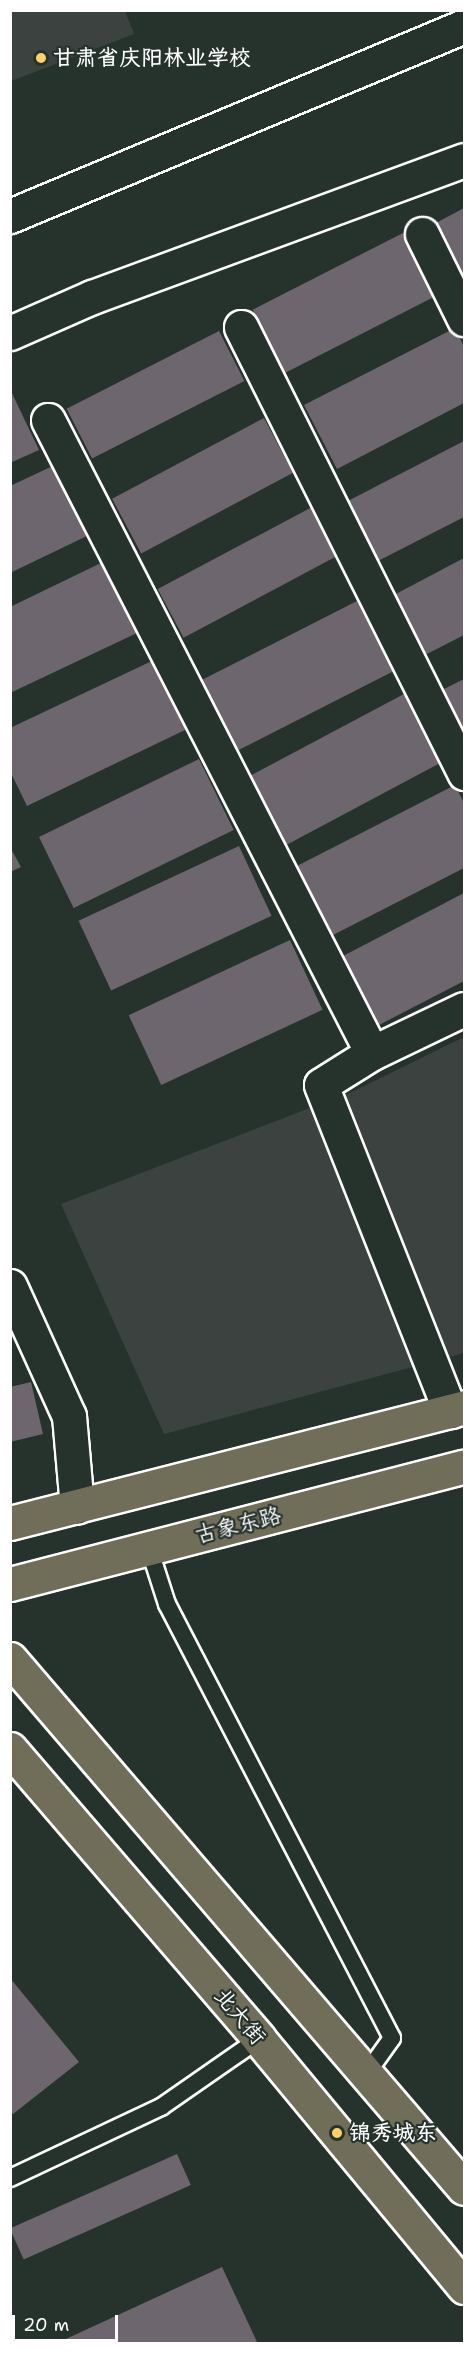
<!DOCTYPE html>
<meta charset="utf-8">
<style>
body{margin:0}
#map{position:relative;width:475px;height:2354px;overflow:hidden;background:#26332d;font-family:"Shantell Sans","LXGW WenKai TC",sans-serif}
div>[style]{position:absolute}
.built>*{inset:0;background:#3c4240}
.building>*{inset:0;background:#6e666e;transform-origin:0 0}
.roads{filter:drop-shadow(2px 0 #fff) drop-shadow(-2px 0 #fff) drop-shadow(0 2px #fff) drop-shadow(0 -2px #fff)}
.lane>*{height:16px;margin:-8px;padding:0 8px;transform-origin:8px;border-radius:8px;background:#26332d}
.street>*{height:33px;margin:-16.5px;padding:0 16.5px;transform-origin:16.5px;border-radius:16.5px;background:#26332d}
.primary>*{height:33px;margin:-16.5px;padding:0 16.5px;transform-origin:16.5px;border-radius:16.5px;background:#706e59}
.dots>*{width:16px;height:16px;translate:-50% -50%;box-sizing:border-box;border:3px solid #26332d;border-radius:50%}
span{translate:-50% -50%;white-space:nowrap;text-align:center;line-height:1.15;-webkit-text-stroke:4.5px #26332d;paint-order:stroke}
.poi-label{font-size:22px;color:#fff;font-weight:700}
.left{translate:0 -50%;text-align:left}
.street-label{font-size:22px;color:#fff}
.frame{position:absolute;inset:0;border:12px solid #fff;pointer-events:none}
.scale{position:absolute;left:12px;top:2315px;width:106px;height:27px;box-sizing:border-box;border:3px solid #fff;border-top:0;padding-left:8px;font-size:18px;line-height:21px;white-space:nowrap;color:#fff;-webkit-text-stroke:4px #26332d;paint-order:stroke}
</style>
<div id="map">
<div class="built">
<div style="clip-path:polygon(11px 10px,125px 11px,134px 34px,11px 81px)"></div>
<div style="clip-path:polygon(464px 1037px,464px 1353px,164px 1434px,61px 1204px,354px 1091px)"></div>
</div>
<div class="building">
<div style="clip-path:polygon(464px 208px,464px 277px,436px 223px)"></div>
<div style="left:405px;top:232px;width:71px;height:171px;rotate:63deg"></div>
<div style="clip-path:polygon(455px 328px,464px 347px,464px 403px,337px 469px,304px 405px)"></div>
<div style="left:219px;top:331px;width:56px;height:171px;rotate:63deg"></div>
<div style="clip-path:polygon(10px 389px,39px 450px,10px 463px)"></div>
<div style="left:264px;top:418px;width:62px;height:172px;rotate:62deg"></div>
<div style="clip-path:polygon(464px 441px,464px 517px,374px 563px,344px 503px)"></div>
<div style="clip-path:polygon(57px 464px,91px 534px,10px 573px,10px 486px)"></div>
<div style="left:314px;top:506px;width:55px;height:177px;rotate:62deg"></div>
<div style="clip-path:polygon(464px 558px,464px 635px,423px 656px,392px 596px)"></div>
<div style="clip-path:polygon(103px 562px,137px 633px,10px 693px,10px 607px)"></div>
<div style="left:357px;top:601px;width:79px;height:177px;rotate:63deg"></div>
<div style="clip-path:polygon(154px 660px,187px 729px,27px 806px,10px 771px,10px 728px)"></div>
<div style="clip-path:polygon(464px 679px,464px 743px,438px 692px)"></div>
<div style="left:404px;top:694px;width:78px;height:177px;rotate:62deg"></div>
<div style="left:199px;top:759px;width:79px;height:178px;rotate:64deg"></div>
<div style="clip-path:polygon(455px 785px,464px 803px,464px 868px,333px 935px,297px 866px)"></div>
<div style="left:239px;top:846px;width:77px;height:177px;rotate:65deg"></div>
<div style="clip-path:polygon(10px 847px,21px 867px,10px 872px)"></div>
<div style="clip-path:polygon(464px 893px,464px 981px,379px 1025px,343px 956px)"></div>
<div style="left:290px;top:940px;width:77px;height:178px;rotate:65deg"></div>
<div style="clip-path:polygon(31px 1382px,43px 1434px,10px 1442px,10px 1387px)"></div>
<div style="clip-path:polygon(10px 1978px,79px 2062px,13px 2114px,10px 2111px)"></div>
<div style="left:177px;top:2154px;width:34px;height:183px;rotate:66deg"></div>
<div style="clip-path:polygon(222px 2267px,258px 2344px,55px 2344px)"></div>
</div>
<div class="roads">
<div class="lane">
<div style="left:149px;top:1548px;width:59px;rotate:72.2deg"></div>
<div style="left:167px;top:1604px;width:489px;rotate:62.6deg"></div>
<div style="left:392px;top:2038px;width:43px;rotate:125.5deg"></div>
<div style="left:10px;top:2178px;width:167px;rotate:-25.2deg"></div>
<div style="left:161px;top:2107px;width:119px;rotate:-34.8deg"></div>
</div>
<div class="street">
<div style="left:10px;top:216px;width:492px;rotate:-22.7deg"></div>
<div style="left:422px;top:234px;width:95px;rotate:63.7deg"></div>
<div style="left:241px;top:327px;width:499px;rotate:63.4deg"></div>
<div style="left:10px;top:333px;width:90px;rotate:-23.7deg"></div>
<div style="left:92px;top:297px;width:396px;rotate:-20.2deg"></div>
<div style="left:48px;top:420px;width:711px;rotate:62.89deg"></div>
<div style="left:372px;top:1053px;width:60px;rotate:147.9deg"></div>
<div style="left:321px;top:1085px;width:351px;rotate:68.4deg"></div>
<div style="left:372px;top:1053px;width:102px;rotate:-25.6deg"></div>
<div style="left:10px;top:1286px;width:143px;rotate:65.6deg"></div>
<div style="left:69px;top:1416px;width:91px;rotate:85deg"></div>
</div>
<div class="primary">
<div style="left:10px;top:1523px;width:469px;rotate:-14.3deg"></div>
<div style="left:10px;top:1584px;width:469px;rotate:-14.5deg"></div>
<div style="left:10px;top:1659px;width:697px;rotate:49.36deg"></div>
<div style="left:10px;top:1749px;width:382px;rotate:49.3deg"></div>
<div style="left:259px;top:2039px;width:322px;rotate:50.4deg"></div>
</div>
</div>
<div class="dots">
<div style="left:41px;top:58px;background:#ffd166"></div>
<div style="left:337px;top:2133px;background:#ffd166"></div>
</div>
<div class="poi-label">
<span class="left" style="left:53px;top:58px">甘肃省庆阳林业学校</span>
<span class="left" style="left:349px;top:2133px">锦秀城东</span>
</div>
<div class="street-label">
<span style="left:238px;top:1525px;rotate:-14deg">古象东路</span>
<span style="left:240px;top:2016px;rotate:50deg">北大街</span>
</div>
<div class="frame"></div>
<div class="scale">20 m</div>
</div>
